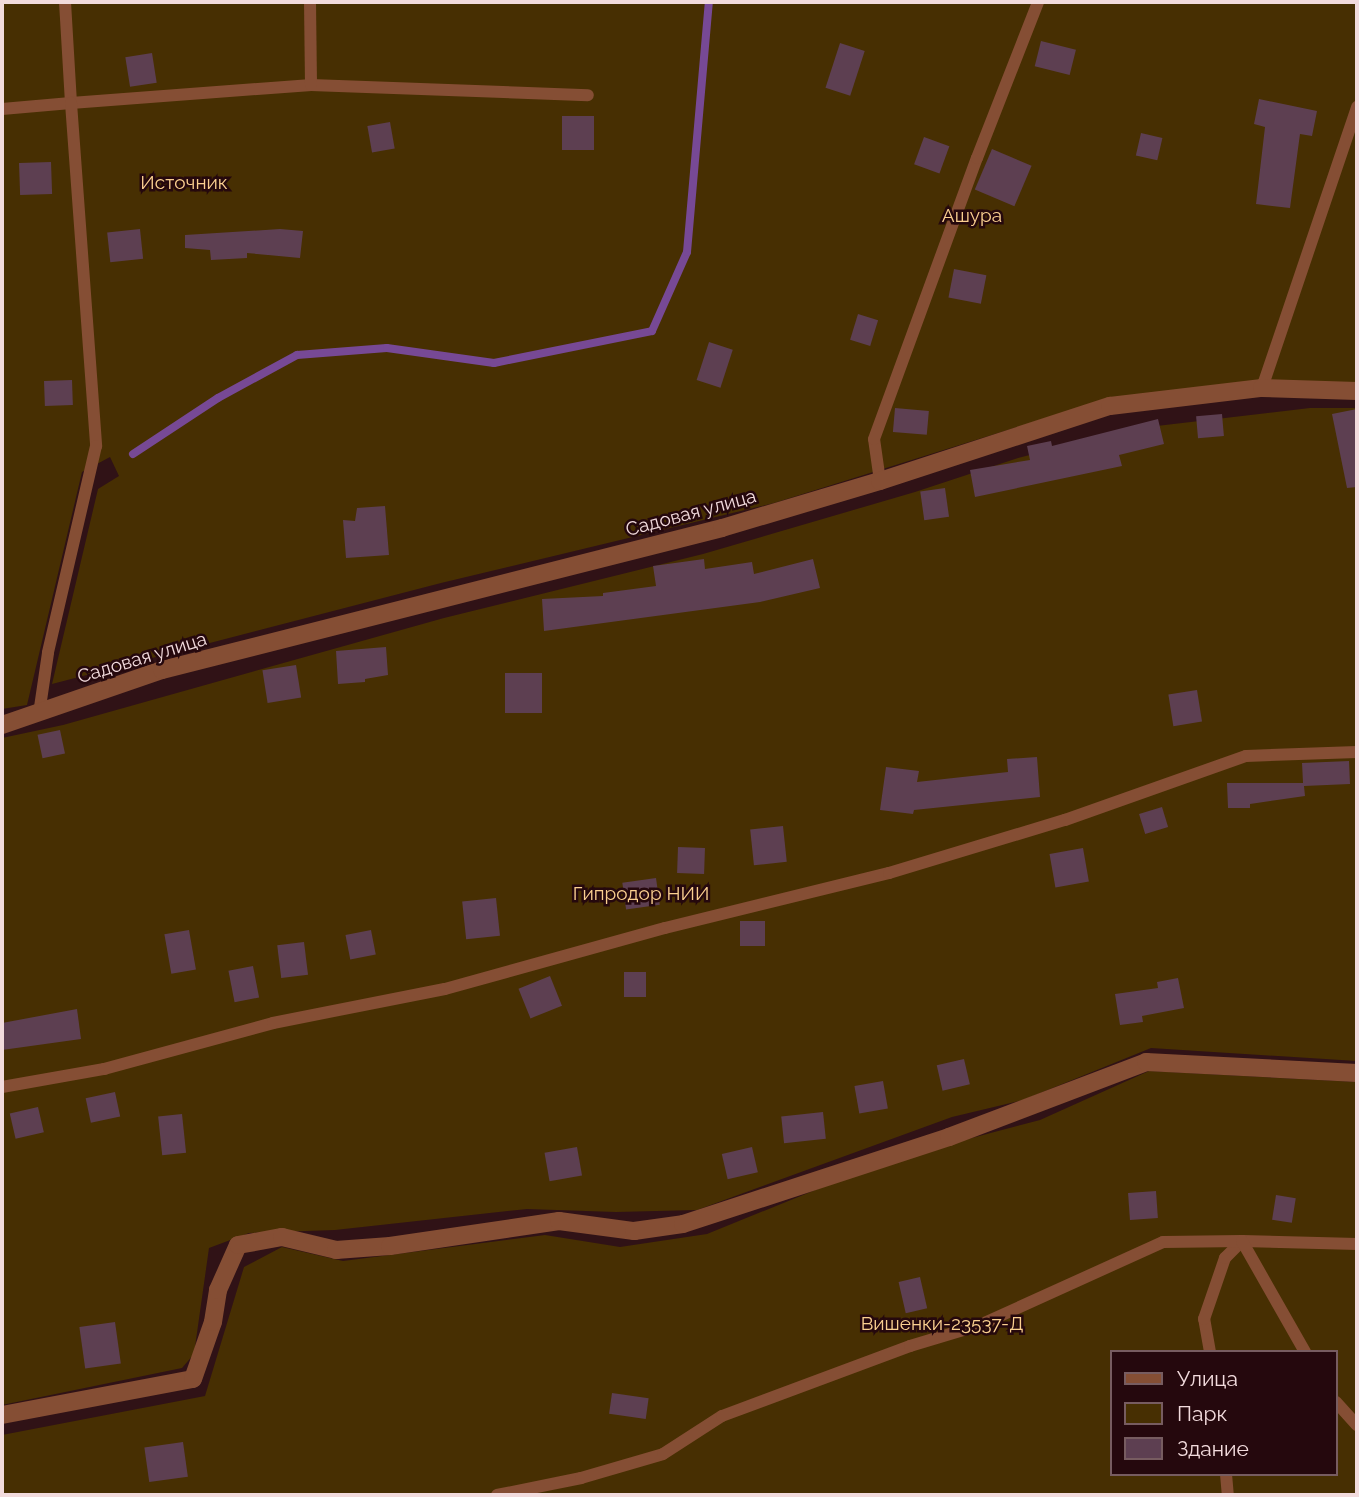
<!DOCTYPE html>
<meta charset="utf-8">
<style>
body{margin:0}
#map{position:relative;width:1359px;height:1497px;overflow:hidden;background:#301216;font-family:Raleway,sans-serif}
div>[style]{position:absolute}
.green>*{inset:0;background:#472f02}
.stream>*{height:8px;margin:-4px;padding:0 4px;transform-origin:4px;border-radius:4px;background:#774995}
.building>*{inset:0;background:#5d3f51;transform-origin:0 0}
.lane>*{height:12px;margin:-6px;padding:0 6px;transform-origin:6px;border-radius:6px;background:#854e34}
.street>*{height:18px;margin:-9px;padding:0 9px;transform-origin:9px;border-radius:9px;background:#854e34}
span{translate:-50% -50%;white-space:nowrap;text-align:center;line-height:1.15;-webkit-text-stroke:5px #25080d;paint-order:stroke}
.park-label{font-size:19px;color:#fbd090}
.street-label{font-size:19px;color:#f2dbdd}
.frame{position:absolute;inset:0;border:4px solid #f2dbdd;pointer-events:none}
.legend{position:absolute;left:1110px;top:1350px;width:228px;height:126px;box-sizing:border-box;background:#25080d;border:2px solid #775c60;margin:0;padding:9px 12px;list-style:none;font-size:21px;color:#f2dbdd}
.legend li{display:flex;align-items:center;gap:14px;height:35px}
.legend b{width:35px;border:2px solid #775c60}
</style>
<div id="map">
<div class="green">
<div style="clip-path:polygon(2px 2px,1357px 2px,1357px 382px,1043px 419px,774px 503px,441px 583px,52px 684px,98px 489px,119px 476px,110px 457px,82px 472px,27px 705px,2px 709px)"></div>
<div style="clip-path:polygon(1310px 408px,1357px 408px,1357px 1061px,1151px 1048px,1023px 1100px,952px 1117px,697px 1210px,616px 1212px,527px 1209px,335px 1230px,249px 1233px,209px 1248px,194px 1354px,182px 1368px,2px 1405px,2px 738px,63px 725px,444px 618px,703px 554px,915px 492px,1018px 458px,1131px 429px)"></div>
<div style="clip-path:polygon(evenodd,1149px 1071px,1357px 1082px,1357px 1495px,2px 1495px,2px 1435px,205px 1396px,244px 1267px,282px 1247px,343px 1261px,545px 1235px,620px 1247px,707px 1234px,889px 1160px,1040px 1120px,1149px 1071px,1112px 1352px,1336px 1352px,1336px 1474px,1112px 1474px,1112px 1352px)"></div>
</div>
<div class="stream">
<div style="left:133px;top:454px;width:102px;rotate:-33.4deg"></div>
<div style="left:218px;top:398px;width:90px;rotate:-28.6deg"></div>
<div style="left:297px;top:355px;width:90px;rotate:-4.4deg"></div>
<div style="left:387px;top:348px;width:108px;rotate:8deg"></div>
<div style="left:494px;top:363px;width:161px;rotate:-11.4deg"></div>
<div style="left:652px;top:331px;width:86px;rotate:-66.1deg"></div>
<div style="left:687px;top:252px;width:251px;rotate:-85deg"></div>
</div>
<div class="building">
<div style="left:1041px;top:41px;width:36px;height:26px;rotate:14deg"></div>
<div style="left:840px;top:43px;width:26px;height:47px;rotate:18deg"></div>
<div style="left:152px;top:53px;width:30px;height:27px;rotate:81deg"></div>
<div style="clip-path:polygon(1259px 99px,1317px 111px,1312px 136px,1300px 134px,1290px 208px,1256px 204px,1265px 127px,1254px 124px)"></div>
<div style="left:562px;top:116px;width:32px;height:34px"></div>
<div style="left:390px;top:122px;width:27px;height:23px;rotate:80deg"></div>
<div style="left:1141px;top:133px;width:22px;height:23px;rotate:13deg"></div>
<div style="left:924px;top:137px;width:27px;height:29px;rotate:20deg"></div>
<div style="left:992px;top:149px;width:43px;height:44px;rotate:23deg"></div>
<div style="left:51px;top:162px;width:32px;height:32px;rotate:88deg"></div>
<div style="left:140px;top:229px;width:30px;height:33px;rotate:84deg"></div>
<div style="clip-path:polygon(280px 229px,303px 231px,300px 258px,247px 253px,247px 258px,211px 260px,210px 250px,185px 248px,185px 235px)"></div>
<div style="left:954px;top:269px;width:33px;height:29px;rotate:11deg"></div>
<div style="left:858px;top:314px;width:21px;height:27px;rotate:17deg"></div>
<div style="left:709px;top:342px;width:25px;height:40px;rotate:18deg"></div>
<div style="left:72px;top:380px;width:25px;height:28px;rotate:88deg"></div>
<div style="left:895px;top:408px;width:34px;height:24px;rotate:5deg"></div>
<div style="clip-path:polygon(1357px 409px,1357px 487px,1347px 488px,1332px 414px)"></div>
<div style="left:1222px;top:414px;width:22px;height:26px;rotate:85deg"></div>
<div style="clip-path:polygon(1158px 419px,1164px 444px,1119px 455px,1122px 466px,975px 497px,970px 470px,1030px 460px,1027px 446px,1051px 441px,1052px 446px)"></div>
<div style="left:945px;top:488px;width:29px;height:25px;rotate:82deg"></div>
<div style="clip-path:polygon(385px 506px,389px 555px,346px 558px,343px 520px,355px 521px,357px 508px)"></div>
<div style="clip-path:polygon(704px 559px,705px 569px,752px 562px,754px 574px,813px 559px,820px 588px,760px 602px,544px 631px,542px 599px,603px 596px,603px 593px,656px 586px,653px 566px)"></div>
<div style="clip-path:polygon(386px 647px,388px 675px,365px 679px,365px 682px,338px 684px,336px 651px)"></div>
<div style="left:296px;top:665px;width:33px;height:34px;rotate:81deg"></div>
<div style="left:542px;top:673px;width:40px;height:37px;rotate:90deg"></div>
<div style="left:1197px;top:690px;width:32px;height:29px;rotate:81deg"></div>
<div style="left:60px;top:730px;width:24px;height:23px;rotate:78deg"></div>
<div style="clip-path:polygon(1037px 757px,1040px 797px,914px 810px,913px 814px,880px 810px,886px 767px,919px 771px,917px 782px,1008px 772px,1007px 759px)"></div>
<div style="clip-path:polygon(1349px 761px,1350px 784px,1304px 786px,1305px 796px,1250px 804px,1250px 808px,1228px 808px,1227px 783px,1303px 783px,1302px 763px)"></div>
<div style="left:1162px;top:807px;width:21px;height:24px;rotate:73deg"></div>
<div style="left:783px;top:826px;width:36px;height:33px;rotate:84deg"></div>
<div style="left:678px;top:847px;width:27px;height:26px;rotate:2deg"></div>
<div style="left:1083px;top:848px;width:34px;height:34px;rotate:80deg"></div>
<div style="left:656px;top:878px;width:27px;height:34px;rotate:82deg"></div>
<div style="left:496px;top:898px;width:38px;height:34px;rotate:84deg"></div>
<div style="left:740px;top:921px;width:25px;height:25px"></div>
<div style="left:189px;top:930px;width:40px;height:25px;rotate:80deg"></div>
<div style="left:371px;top:930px;width:25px;height:26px;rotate:79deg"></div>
<div style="left:304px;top:942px;width:33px;height:27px;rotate:83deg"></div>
<div style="left:253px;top:966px;width:32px;height:25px;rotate:79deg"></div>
<div style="left:624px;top:972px;width:22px;height:25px"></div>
<div style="left:550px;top:976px;width:32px;height:34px;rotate:68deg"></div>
<div style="clip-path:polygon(1178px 978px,1184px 1008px,1142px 1016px,1143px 1022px,1120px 1025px,1115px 994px,1158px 988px,1157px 982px)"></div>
<div style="clip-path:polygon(77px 1009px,81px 1039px,2px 1050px,2px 1023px)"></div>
<div style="left:964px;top:1059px;width:26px;height:28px;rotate:77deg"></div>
<div style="left:883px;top:1081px;width:28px;height:29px;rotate:80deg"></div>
<div style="left:115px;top:1092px;width:25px;height:30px;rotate:78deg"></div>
<div style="left:38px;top:1107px;width:26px;height:29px;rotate:77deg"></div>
<div style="left:823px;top:1112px;width:27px;height:42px;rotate:84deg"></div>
<div style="left:182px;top:1114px;width:39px;height:24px;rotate:84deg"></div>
<div style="left:577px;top:1147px;width:29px;height:33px;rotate:80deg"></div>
<div style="left:752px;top:1147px;width:26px;height:31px;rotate:77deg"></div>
<div style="left:1156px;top:1191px;width:27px;height:28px;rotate:86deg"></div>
<div style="left:1276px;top:1195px;width:20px;height:25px;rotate:9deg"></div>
<div style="left:920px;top:1277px;width:32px;height:22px;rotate:77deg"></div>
<div style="left:115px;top:1322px;width:42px;height:36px;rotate:82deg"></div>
<div style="left:612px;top:1393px;width:37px;height:21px;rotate:8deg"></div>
<div style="left:183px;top:1442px;width:35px;height:39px;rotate:82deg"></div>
</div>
<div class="lane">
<div style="left:65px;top:2px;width:101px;rotate:86.6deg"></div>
<div style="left:71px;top:103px;width:241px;rotate:-4.3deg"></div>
<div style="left:311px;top:85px;width:277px;rotate:2.1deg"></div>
<div style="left:310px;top:2px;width:83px;rotate:89.3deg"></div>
<div style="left:2px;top:109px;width:69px;rotate:-5deg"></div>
<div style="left:71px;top:103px;width:344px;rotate:85.8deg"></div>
<div style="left:96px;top:446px;width:212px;rotate:103.1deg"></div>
<div style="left:48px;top:653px;width:62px;rotate:98.4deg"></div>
<div style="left:1262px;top:388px;width:297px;rotate:-71.3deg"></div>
<div style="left:880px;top:481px;width:42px;rotate:-98.1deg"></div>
<div style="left:874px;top:439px;width:299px;rotate:-69.9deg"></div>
<div style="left:977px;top:158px;width:168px;rotate:-68.6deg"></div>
<div style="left:2px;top:1087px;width:104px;rotate:-10deg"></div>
<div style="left:104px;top:1069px;width:175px;rotate:-15.2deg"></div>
<div style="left:273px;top:1023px;width:175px;rotate:-11.2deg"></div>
<div style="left:445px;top:989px;width:228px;rotate:-15.5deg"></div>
<div style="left:665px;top:928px;width:231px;rotate:-13.8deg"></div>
<div style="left:889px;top:873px;width:184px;rotate:-16.8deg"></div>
<div style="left:1065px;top:820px;width:192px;rotate:-19.5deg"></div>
<div style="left:1246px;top:756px;width:111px;rotate:-2.1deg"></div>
<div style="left:1210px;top:1352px;width:34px;rotate:-100deg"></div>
<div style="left:1204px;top:1319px;width:65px;rotate:-71deg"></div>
<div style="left:1225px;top:1258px;width:24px;rotate:-45deg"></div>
<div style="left:1242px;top:1241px;width:115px;rotate:1.5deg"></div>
<div style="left:1336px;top:1402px;width:31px;rotate:48deg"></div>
<div style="left:1226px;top:1474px;width:21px;rotate:85deg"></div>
<div style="left:497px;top:1495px;width:86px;rotate:-11.4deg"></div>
<div style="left:581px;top:1478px;width:85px;rotate:-16.3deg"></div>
<div style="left:663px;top:1454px;width:70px;rotate:-32.8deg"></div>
<div style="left:722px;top:1416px;width:201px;rotate:-20.4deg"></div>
<div style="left:910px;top:1346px;width:73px;rotate:-16.7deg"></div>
<div style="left:980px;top:1325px;width:201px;rotate:-24.4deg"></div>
<div style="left:1163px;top:1242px;width:79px;rotate:-0.7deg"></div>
<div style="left:1242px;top:1241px;width:128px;rotate:60.4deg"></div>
</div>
<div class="street">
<div style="left:2px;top:725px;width:169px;rotate:-19deg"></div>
<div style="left:162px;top:670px;width:578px;rotate:-14.23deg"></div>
<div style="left:722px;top:528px;width:165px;rotate:-16.6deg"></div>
<div style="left:880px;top:481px;width:242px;rotate:-18.1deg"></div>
<div style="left:1110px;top:406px;width:153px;rotate:-6.8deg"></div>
<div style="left:1262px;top:388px;width:95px;rotate:1.8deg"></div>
<div style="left:2px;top:1415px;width:194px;rotate:-10.7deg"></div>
<div style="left:193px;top:1379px;width:60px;rotate:-70.7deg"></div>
<div style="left:213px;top:1322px;width:32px;rotate:-81deg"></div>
<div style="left:218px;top:1290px;width:49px;rotate:-66deg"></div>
<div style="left:238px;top:1245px;width:45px;rotate:-10.3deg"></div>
<div style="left:282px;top:1237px;width:56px;rotate:13.5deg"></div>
<div style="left:336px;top:1250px;width:54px;rotate:-4.2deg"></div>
<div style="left:390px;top:1246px;width:171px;rotate:-8.4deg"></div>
<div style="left:559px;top:1221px;width:76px;rotate:7.6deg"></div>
<div style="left:634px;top:1231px;width:49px;rotate:-8.1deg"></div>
<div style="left:683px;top:1224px;width:280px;rotate:-18.1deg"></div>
<div style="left:949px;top:1137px;width:211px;rotate:-20.8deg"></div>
<div style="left:1146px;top:1062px;width:211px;rotate:3deg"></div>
</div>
<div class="park-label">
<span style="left:184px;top:183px">Источник</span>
<span style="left:972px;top:216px">Ашура</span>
<span style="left:641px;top:894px">Гипродор НИИ</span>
<span style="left:942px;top:1324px">Вишенки-23537-Д</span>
</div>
<div class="street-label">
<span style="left:691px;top:513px;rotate:-15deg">Садовая улица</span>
<span style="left:142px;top:658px;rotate:-17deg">Садовая улица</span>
</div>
<div class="frame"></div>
<ul class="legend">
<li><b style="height:9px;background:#854e34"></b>Улица</li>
<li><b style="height:19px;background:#472f02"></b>Парк</li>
<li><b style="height:19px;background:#5d3f51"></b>Здание</li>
</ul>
</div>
